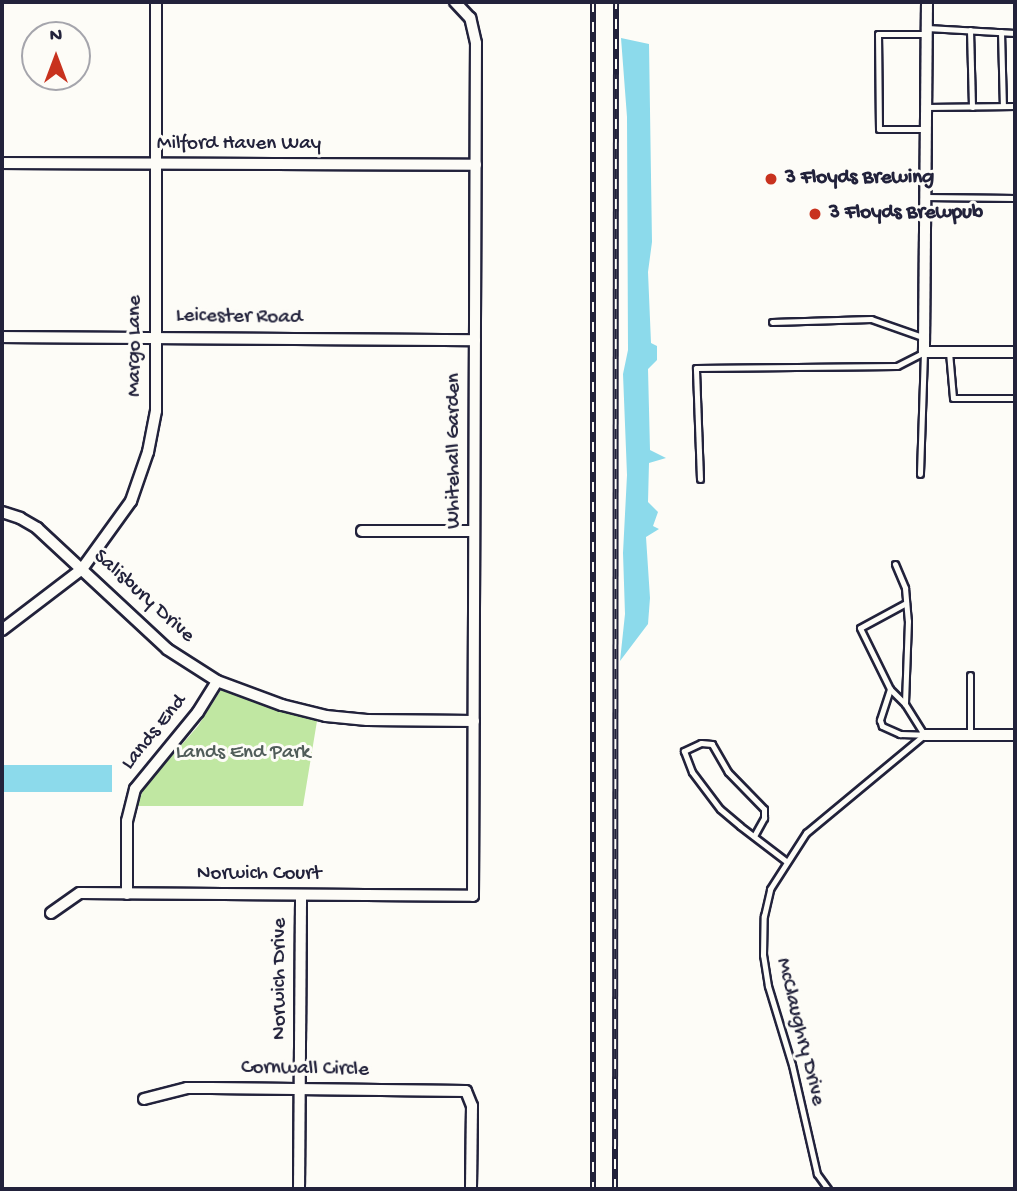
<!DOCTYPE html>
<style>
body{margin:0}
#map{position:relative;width:1017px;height:1191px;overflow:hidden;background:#fdfcf7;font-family:"Gochi Hand",sans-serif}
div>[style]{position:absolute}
.green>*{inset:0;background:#c0e7a2}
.water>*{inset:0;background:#8cdaeb;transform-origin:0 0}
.roads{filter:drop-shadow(2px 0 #22223b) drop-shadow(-2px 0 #22223b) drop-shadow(0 2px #22223b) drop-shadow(0 -2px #22223b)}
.service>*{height:5px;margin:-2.5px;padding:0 2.5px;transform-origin:2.5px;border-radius:2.5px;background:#fdfcf7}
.minor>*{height:10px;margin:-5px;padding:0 5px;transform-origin:5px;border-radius:5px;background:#fdfcf7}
.rail>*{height:6px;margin-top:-3px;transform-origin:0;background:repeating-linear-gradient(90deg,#fdfcf7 0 10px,#22223b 0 20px);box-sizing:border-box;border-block:2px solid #22223b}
.dots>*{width:19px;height:19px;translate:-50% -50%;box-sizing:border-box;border:4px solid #fdfcf7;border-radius:50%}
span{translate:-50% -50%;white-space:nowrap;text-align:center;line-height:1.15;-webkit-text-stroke:6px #fdfcf7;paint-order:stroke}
.street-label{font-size:21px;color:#22223b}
.poi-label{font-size:21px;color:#22223b;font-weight:700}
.left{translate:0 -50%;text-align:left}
.park-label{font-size:21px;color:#515d5a}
.frame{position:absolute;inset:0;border:4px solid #22223b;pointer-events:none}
.north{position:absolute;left:21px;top:21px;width:70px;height:70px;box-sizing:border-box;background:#fdfcf7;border:2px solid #a5a5ac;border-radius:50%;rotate:0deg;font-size:19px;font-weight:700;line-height:28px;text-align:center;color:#22223b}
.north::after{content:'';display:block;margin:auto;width:24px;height:32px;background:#c8321e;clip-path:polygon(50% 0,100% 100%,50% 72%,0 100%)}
</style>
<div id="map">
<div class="green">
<div style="clip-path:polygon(221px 690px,317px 721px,303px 806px,137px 806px,144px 788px,198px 726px)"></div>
</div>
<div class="water">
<div style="clip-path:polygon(621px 38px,649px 44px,652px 242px,648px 272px,651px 343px,657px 346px,657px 360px,648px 369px,650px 450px,666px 458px,649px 463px,648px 502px,658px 512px,653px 526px,659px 529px,646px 537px,650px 598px,648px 624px,620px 661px,625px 614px,623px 553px,627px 475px,623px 374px,628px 350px,627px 117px)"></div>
<div style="left:2px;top:765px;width:110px;height:27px"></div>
</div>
<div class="roads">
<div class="service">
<div style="left:927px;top:28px;width:88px;rotate:3.3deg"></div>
<div style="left:970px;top:30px;width:77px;rotate:88.5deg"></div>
<div style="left:1001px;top:32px;width:74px;rotate:88.5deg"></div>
<div style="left:926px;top:107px;width:89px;rotate:-0.6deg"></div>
<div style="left:926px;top:129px;width:47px;rotate:180deg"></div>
<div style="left:879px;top:129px;width:95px;rotate:-90.6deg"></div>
<div style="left:878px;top:34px;width:49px"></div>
<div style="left:925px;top:197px;width:90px;rotate:0.6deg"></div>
<div style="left:772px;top:322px;width:99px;rotate:-1.7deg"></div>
<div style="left:871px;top:319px;width:57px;rotate:19.4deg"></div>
<div style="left:949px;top:352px;width:46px;rotate:85deg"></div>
<div style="left:953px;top:398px;width:62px"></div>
<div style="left:700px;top:479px;width:111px;rotate:-92.1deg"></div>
<div style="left:696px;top:368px;width:201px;rotate:-0.6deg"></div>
<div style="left:897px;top:366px;width:30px;rotate:-27deg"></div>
<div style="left:924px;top:352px;width:122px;rotate:91.9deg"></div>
<div style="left:895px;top:564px;width:26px;rotate:67deg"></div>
<div style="left:905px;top:588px;width:33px;rotate:85deg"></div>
<div style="left:908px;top:621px;width:83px;rotate:92.1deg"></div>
<div style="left:905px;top:704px;width:36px;rotate:58deg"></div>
<div style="left:906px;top:603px;width:52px;rotate:151.5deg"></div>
<div style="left:860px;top:628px;width:68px;rotate:63.8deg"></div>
<div style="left:890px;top:689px;width:33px;rotate:108deg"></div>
<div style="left:880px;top:720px;width:6px;rotate:72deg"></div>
<div style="left:882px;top:726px;width:20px;rotate:24deg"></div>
<div style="left:900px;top:734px;width:24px;rotate:2deg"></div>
<div style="left:970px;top:675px;width:60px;rotate:90deg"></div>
<div style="left:890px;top:689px;width:21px;rotate:45deg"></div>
<div style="left:754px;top:836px;width:21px;rotate:-61deg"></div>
<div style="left:764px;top:818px;width:9px;rotate:-90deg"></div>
<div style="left:764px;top:809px;width:52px;rotate:-134.2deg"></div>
<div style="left:728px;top:772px;width:32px;rotate:-120deg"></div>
<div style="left:712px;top:744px;width:11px;rotate:-175deg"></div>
<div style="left:701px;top:743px;width:19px;rotate:155deg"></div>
<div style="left:684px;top:751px;width:22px;rotate:69deg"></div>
<div style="left:692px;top:772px;width:46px;rotate:52.9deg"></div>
<div style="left:720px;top:809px;width:26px;rotate:40deg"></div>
<div style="left:740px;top:826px;width:58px;rotate:37.3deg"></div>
<div style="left:828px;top:1189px;width:19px;rotate:-126deg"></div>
<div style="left:817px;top:1174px;width:112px;rotate:-102.9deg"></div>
<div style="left:792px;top:1065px;width:83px;rotate:-106.9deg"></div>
<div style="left:768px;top:986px;width:31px;rotate:-99deg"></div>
<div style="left:763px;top:955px;width:39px;rotate:-89deg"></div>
<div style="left:764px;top:916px;width:28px;rotate:-77deg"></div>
<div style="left:770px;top:889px;width:67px;rotate:-57.3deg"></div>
<div style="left:806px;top:833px;width:153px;rotate:-39.7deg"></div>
</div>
<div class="minor">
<div style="left:927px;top:2px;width:350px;rotate:90.5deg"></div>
<div style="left:924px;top:352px;width:91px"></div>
<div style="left:2px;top:163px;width:474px;rotate:0.2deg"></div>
<div style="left:2px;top:337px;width:473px;rotate:0.4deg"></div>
<div style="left:2px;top:512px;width:19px;rotate:18deg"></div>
<div style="left:20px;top:518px;width:20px;rotate:30deg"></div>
<div style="left:37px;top:528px;width:178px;rotate:42.9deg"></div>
<div style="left:167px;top:649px;width:59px;rotate:32.6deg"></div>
<div style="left:217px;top:681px;width:69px;rotate:20.3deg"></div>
<div style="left:282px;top:705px;width:45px;rotate:14deg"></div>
<div style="left:326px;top:716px;width:41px;rotate:5.6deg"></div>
<div style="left:367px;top:720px;width:107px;rotate:0.5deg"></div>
<div style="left:362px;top:531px;width:112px"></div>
<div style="left:2px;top:630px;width:101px;rotate:-37.3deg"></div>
<div style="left:82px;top:569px;width:84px;rotate:-54.2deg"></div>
<div style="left:131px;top:501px;width:52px;rotate:-70.9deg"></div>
<div style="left:148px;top:452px;width:42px;rotate:-79deg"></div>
<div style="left:156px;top:411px;width:409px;rotate:-90deg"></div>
<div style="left:924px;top:735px;width:91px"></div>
<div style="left:127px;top:894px;width:73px;rotate:-90deg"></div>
<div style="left:127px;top:821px;width:33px;rotate:-76deg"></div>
<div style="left:135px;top:789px;width:99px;rotate:-50.7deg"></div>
<div style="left:198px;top:712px;width:36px;rotate:-58deg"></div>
<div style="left:51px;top:913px;width:35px;rotate:-35deg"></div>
<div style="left:80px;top:893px;width:393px;rotate:0.4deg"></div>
<div style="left:473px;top:896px;width:853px;rotate:-89.8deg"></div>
<div style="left:476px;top:43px;width:26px;rotate:-103deg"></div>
<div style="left:470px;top:18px;width:22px;rotate:-133deg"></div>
<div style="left:144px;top:1099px;width:44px;rotate:-14.3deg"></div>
<div style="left:187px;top:1088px;width:24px"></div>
<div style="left:211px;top:1088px;width:255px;rotate:0.7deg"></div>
<div style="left:466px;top:1091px;width:16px;rotate:68deg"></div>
<div style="left:472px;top:1106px;width:83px;rotate:90.7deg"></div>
<div style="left:299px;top:1189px;width:294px;rotate:-89.6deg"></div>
</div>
</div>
<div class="rail">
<div style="left:593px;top:2px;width:1187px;rotate:90deg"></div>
<div style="left:615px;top:1189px;width:1187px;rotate:-89.95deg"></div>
</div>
<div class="dots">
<div style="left:771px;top:179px;background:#c8321e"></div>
<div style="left:815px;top:214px;background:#c8321e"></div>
</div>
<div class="street-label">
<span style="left:239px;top:145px">Milford Haven Way</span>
<span style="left:239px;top:318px;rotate:1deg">Leicester Road</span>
<span style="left:136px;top:346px;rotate:-90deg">Margo Lane</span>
<span style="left:455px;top:451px;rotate:-90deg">Whitehall Garden</span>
<span style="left:143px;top:597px;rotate:42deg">Salisbury Drive</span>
<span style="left:155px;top:733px;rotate:-51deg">Lands End</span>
<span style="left:259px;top:875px">Norwich Court</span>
<span style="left:281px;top:979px;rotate:-90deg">Norwich Drive</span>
<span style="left:799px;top:1032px;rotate:76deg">McClaughry Drive</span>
<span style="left:305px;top:1070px;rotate:1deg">Cornwall Circle</span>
</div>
<div class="poi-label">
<span class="left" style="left:785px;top:179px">3 Floyds Brewing</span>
<span class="left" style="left:829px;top:214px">3 Floyds Brewpub</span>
</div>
<div class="park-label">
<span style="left:243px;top:754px">Lands End Park</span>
</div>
<div class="frame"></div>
<div class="north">N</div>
</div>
